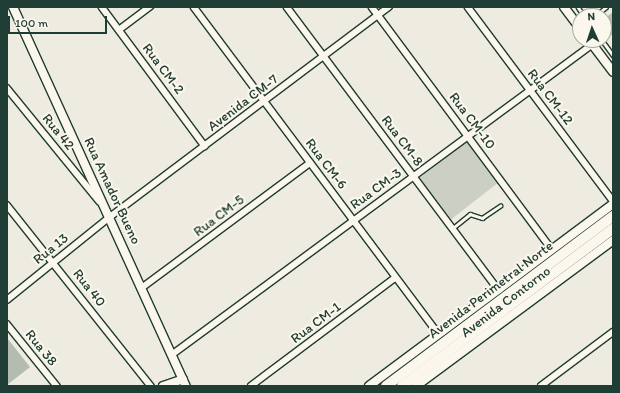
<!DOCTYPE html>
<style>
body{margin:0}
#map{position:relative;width:620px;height:393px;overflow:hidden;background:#eeece1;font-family:Itim,sans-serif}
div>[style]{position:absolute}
.green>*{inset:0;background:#cbcfc4;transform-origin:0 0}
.building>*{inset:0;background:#b4bbb0}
.roads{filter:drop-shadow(1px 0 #1f3d34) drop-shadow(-1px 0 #1f3d34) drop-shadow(0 1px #1f3d34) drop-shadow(0 -1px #1f3d34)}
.lane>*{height:2.5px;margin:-1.25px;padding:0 1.25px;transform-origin:1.25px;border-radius:1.25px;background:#fbf7ec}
.street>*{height:5.5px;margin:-2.75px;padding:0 2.75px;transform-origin:2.75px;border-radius:2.75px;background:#fbf7ec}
.secondary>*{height:8px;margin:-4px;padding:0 4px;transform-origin:4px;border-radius:4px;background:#fbf7ec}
.highway>*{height:10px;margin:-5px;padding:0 5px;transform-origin:5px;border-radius:5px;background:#fbf7ec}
span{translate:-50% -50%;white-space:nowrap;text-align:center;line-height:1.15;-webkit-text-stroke:4px #fbf7ec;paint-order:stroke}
.street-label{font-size:14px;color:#1f3d34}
.frame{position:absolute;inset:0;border:8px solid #1f3d34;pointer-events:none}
.north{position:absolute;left:572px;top:8px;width:40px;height:40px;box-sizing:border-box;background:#fbf7ec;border:1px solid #a3ada2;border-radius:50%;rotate:357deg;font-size:11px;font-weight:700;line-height:16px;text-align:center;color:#1f3d34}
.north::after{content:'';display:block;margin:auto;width:14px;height:18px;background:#1f3d34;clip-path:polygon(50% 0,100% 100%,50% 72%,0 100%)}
.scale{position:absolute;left:8px;top:16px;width:99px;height:18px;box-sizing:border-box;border:2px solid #1f3d34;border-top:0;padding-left:5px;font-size:12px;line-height:14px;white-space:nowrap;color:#1f3d34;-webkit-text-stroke:3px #fbf7ec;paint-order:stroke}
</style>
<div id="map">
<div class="green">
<div style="left:467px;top:141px;width:52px;height:61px;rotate:52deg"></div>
</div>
<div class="building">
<div style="clip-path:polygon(613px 12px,613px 37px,604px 25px,604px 19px)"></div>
<div style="clip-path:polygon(7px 338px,30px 367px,7px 385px)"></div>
</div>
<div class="roads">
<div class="lane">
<div style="left:578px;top:7px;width:11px;rotate:56deg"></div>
<div style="left:595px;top:16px;width:14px;rotate:-39deg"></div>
<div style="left:602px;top:40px;width:19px;rotate:54deg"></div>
<div style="left:453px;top:228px;width:22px;rotate:-39deg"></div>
<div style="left:470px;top:214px;width:13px;rotate:18deg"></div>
<div style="left:482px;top:218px;width:22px;rotate:-34deg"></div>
</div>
<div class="street">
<div style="left:102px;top:7px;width:173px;rotate:53.5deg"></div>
<div style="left:194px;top:7px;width:409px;rotate:53.2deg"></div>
<div style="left:287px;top:7px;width:354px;rotate:53.2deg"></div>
<div style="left:372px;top:7px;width:302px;rotate:53.4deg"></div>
<div style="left:468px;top:7px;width:242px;rotate:53.2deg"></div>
<div style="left:119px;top:30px;width:39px;rotate:-37deg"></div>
<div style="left:7px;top:88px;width:146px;rotate:50.8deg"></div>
<div style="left:7px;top:205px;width:231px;rotate:51.5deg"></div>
<div style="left:143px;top:287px;width:208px;rotate:-36.6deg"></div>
<div style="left:7px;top:300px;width:132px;rotate:-38.9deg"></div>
<div style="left:110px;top:217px;width:349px;rotate:-37deg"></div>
<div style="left:7px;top:324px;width:80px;rotate:51.1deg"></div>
<div style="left:173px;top:354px;width:522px;rotate:-36.43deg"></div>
<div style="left:251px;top:386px;width:180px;rotate:-36.9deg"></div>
<div style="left:541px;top:386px;width:90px;rotate:-36.9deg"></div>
</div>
<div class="secondary">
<div style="left:13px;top:7px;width:417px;rotate:65.5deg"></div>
<div style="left:564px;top:7px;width:26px;rotate:53deg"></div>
<div style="left:589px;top:40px;width:40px;rotate:53deg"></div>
<div style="left:163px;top:386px;width:21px;rotate:-19deg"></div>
<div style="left:369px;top:386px;width:304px;rotate:-36.7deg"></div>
<div style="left:416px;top:386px;width:245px;rotate:-36.5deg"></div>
</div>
<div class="highway">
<div style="left:386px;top:386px;width:284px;rotate:-36.8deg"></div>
<div style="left:402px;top:386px;width:263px;rotate:-36.7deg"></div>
</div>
</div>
<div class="street-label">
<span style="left:163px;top:69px;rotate:53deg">Rua CM-2</span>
<span style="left:550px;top:97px;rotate:53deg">Rua CM-12</span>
<span style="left:243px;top:103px;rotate:-37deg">Avenida CM-7</span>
<span style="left:472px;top:121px;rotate:53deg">Rua CM-10</span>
<span style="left:58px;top:132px;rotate:51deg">Rua 42</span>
<span style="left:402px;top:141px;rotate:53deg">Rua CM-8</span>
<span style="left:326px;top:164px;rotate:53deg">Rua CM-6</span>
<span style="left:376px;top:189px;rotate:-36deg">Rua CM-3</span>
<span style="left:112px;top:191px;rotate:65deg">Rua Amador Bueno</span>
<span style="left:219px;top:216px;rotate:-37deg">Rua CM-5</span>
<span style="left:51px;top:249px;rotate:-39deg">Rua 13</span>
<span style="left:89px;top:288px;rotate:52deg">Rua 40</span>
<span style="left:491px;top:290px;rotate:-37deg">Avenida Perimetral Norte</span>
<span style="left:506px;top:302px;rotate:-37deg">Avenida Contorno</span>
<span style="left:316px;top:323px;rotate:-37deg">Rua CM-1</span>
<span style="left:41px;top:348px;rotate:51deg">Rua 38</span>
</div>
<div class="frame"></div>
<div class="north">N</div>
<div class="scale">100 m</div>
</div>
